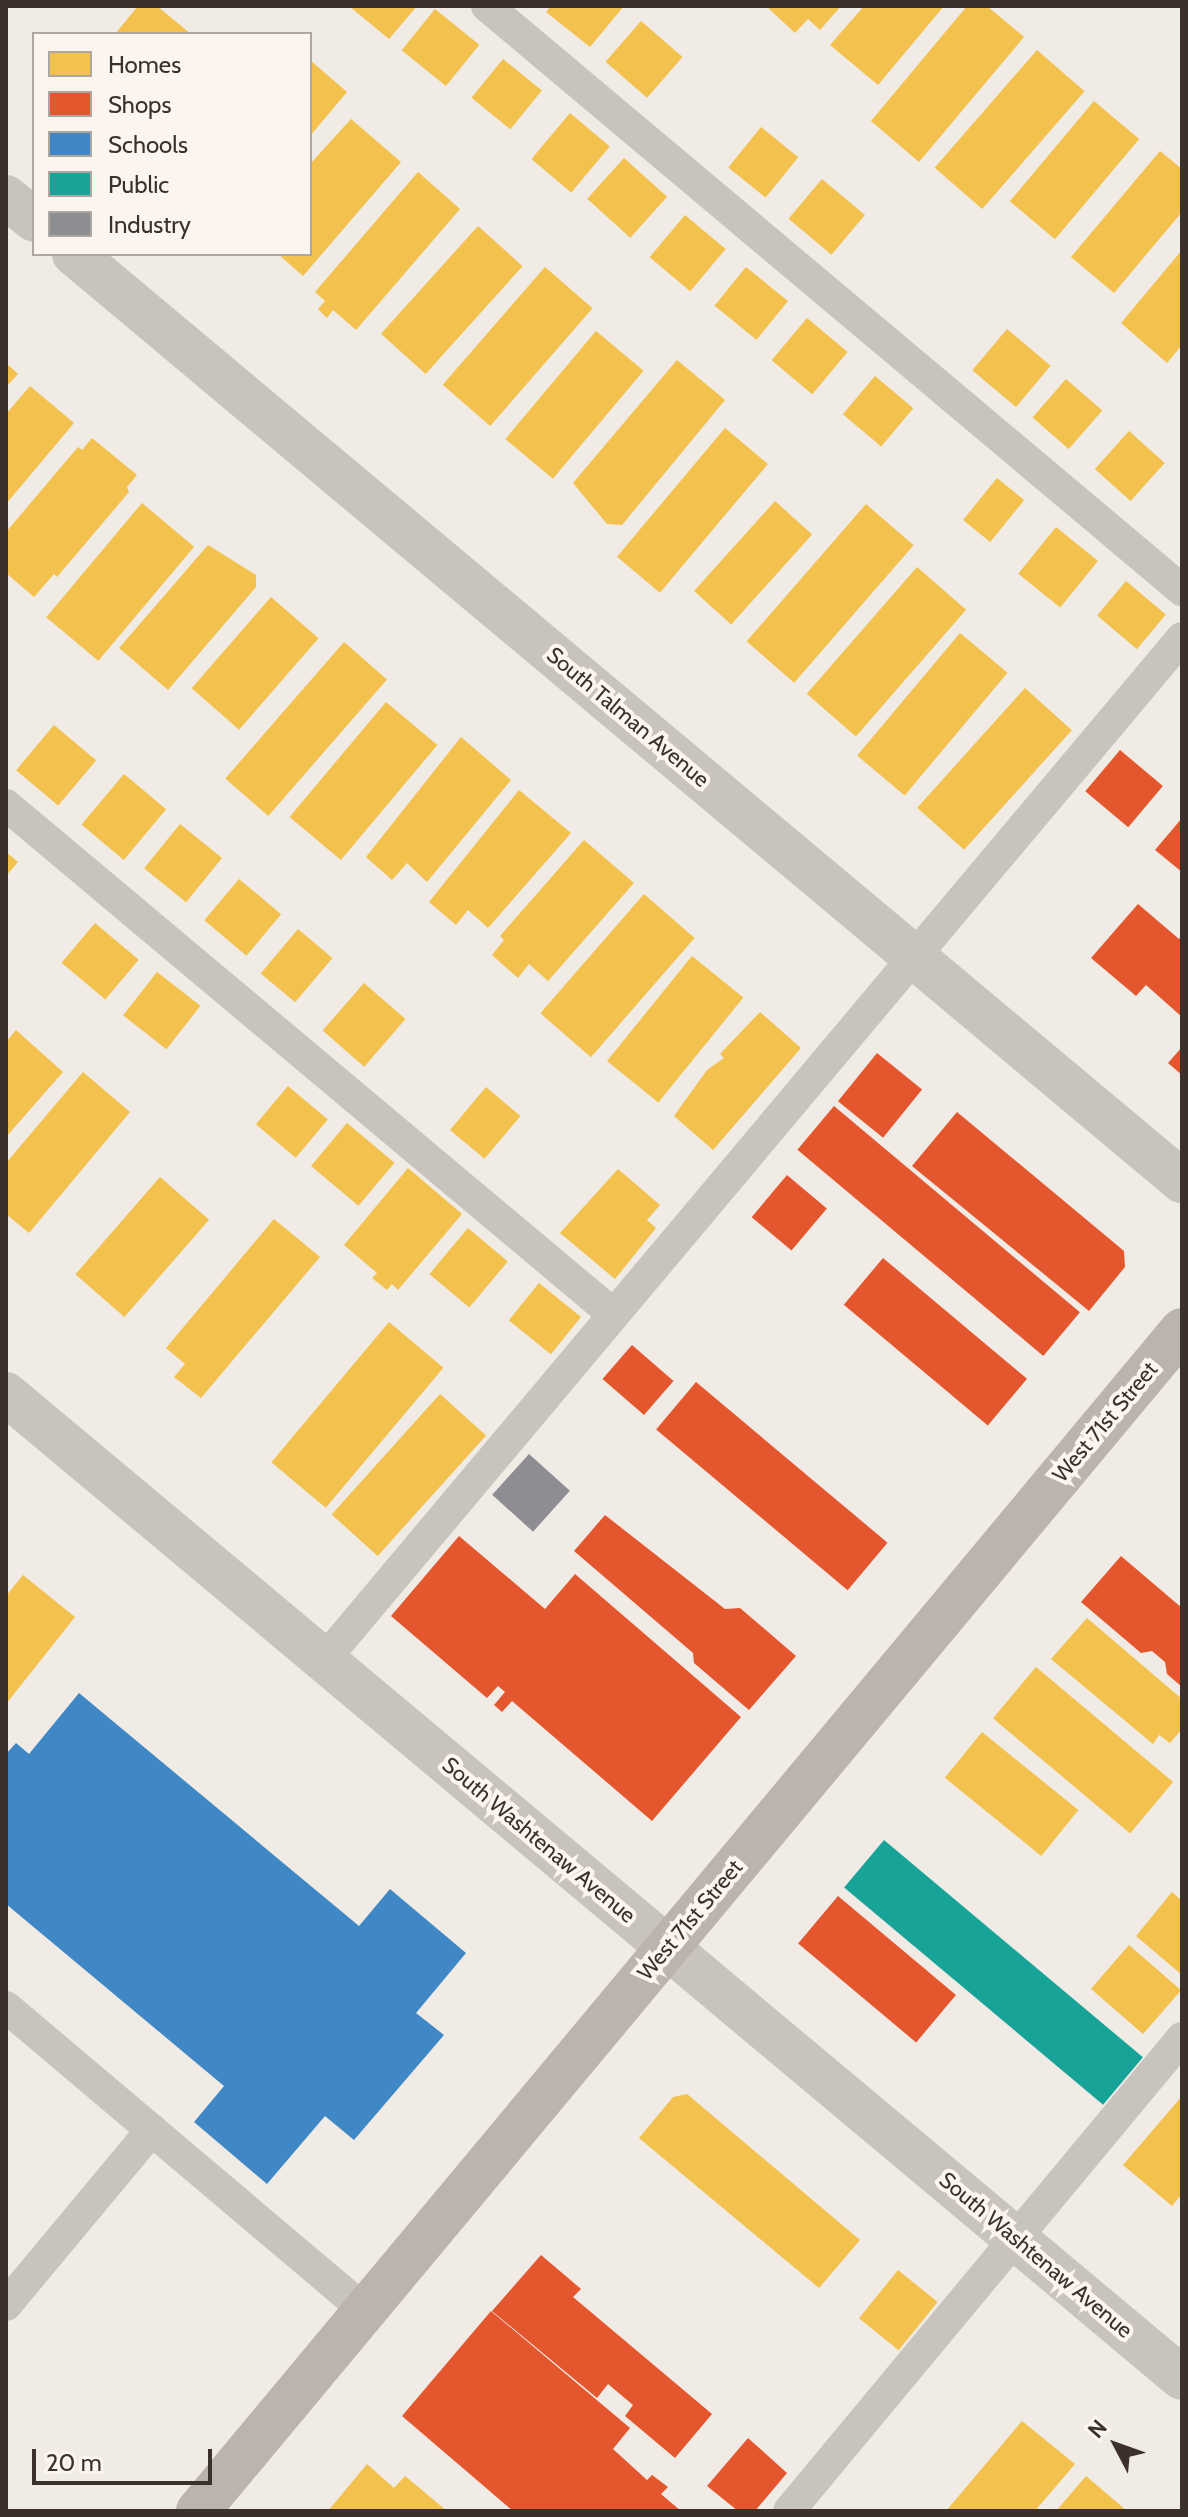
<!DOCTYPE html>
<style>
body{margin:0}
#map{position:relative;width:1188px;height:2517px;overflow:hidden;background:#f0ebe5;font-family:Cabin,sans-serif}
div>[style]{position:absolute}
.homes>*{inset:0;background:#f2c14e;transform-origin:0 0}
.shops>*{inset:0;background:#e4572e;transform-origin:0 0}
.schools>*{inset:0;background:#3f88c5}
.public>*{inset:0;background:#17a398;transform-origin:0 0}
.industry>*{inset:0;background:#8d8d92;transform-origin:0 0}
.service>*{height:32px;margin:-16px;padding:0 16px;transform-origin:16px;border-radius:16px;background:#c9c3be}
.minor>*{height:44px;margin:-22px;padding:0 22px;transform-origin:22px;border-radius:22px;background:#c9c3be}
.secondary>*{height:44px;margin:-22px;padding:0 22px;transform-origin:22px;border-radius:22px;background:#bab3ae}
span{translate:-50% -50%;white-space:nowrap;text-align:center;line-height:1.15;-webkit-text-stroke:8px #fbf5ee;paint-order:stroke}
.street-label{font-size:22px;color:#3b302b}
.frame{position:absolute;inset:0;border:8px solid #3b302b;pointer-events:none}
.legend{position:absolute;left:32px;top:32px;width:280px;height:224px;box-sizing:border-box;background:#fbf5ee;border:2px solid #aea6a0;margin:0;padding:10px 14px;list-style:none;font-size:24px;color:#3b302b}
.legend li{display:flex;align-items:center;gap:16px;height:40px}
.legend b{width:40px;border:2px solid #aea6a0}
.north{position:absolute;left:1076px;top:2405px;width:80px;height:80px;-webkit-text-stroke:6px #fbf5ee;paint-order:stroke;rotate:311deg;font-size:22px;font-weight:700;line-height:32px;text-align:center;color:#3b302b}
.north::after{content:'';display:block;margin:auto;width:28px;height:36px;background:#3b302b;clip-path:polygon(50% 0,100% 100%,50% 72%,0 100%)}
.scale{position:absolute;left:32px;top:2449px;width:180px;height:36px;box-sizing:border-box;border:4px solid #3b302b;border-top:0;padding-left:10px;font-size:24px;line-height:28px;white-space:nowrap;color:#3b302b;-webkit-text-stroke:6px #fbf5ee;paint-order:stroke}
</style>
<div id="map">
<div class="homes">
<div style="clip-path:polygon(138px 6px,157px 6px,191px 34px,115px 34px)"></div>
<div style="clip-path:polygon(349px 6px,417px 6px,389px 39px)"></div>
<div style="clip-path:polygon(551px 6px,624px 6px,590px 47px,546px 12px)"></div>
<div style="clip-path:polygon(766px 6px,841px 6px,820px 30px,808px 19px,795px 33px)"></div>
<div style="clip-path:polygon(864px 6px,944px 6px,878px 85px,830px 45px)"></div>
<div style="clip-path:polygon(967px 6px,987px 6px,1024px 37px,919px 162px,871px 121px)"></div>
<div style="left:435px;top:9px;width:57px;height:53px;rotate:39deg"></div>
<div style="left:641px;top:21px;width:55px;height:54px;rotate:41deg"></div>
<div style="left:1037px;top:50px;width:63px;height:156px;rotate:41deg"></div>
<div style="left:503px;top:59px;width:50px;height:50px;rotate:39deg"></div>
<div style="clip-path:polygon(310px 60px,347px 92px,310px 136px)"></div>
<div style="left:1094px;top:101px;width:59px;height:131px;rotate:40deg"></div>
<div style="left:570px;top:113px;width:52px;height:60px;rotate:40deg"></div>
<div style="clip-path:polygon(351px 119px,401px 162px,303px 276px,278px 254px,310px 254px,310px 164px)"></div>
<div style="left:761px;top:127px;width:48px;height:52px;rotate:39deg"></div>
<div style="clip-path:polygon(1160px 151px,1182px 169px,1182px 212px,1114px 293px,1071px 257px)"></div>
<div style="left:624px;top:158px;width:58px;height:55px;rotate:42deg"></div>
<div style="clip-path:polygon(418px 172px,460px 209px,356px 330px,333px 310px,327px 318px,318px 309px,325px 301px,315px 292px)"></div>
<div style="left:822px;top:179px;width:56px;height:52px;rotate:40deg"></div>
<div style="left:685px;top:215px;width:53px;height:55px;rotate:40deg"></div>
<div style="left:478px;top:226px;width:60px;height:145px;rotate:42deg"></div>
<div style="clip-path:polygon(1182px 250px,1182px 345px,1167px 363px,1121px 323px)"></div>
<div style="left:545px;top:267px;width:63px;height:156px;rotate:41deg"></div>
<div style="left:746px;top:267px;width:54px;height:50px;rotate:39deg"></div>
<div style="left:807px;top:318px;width:53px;height:55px;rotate:40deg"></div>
<div style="left:1007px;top:329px;width:57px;height:54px;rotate:40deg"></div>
<div style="left:596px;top:331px;width:62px;height:141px;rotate:40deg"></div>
<div style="clip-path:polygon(677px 360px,725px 400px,622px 525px,607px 524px,573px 483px)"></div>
<div style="clip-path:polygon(6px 363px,18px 374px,6px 387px)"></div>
<div style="left:875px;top:376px;width:50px;height:50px;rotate:40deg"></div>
<div style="left:1066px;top:379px;width:48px;height:51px;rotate:41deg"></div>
<div style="clip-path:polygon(30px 386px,74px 423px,6px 504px,6px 414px)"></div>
<div style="left:725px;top:428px;width:56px;height:168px;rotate:40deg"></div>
<div style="left:1129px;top:431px;width:48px;height:51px;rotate:42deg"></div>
<div style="clip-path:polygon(92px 438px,137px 475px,127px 487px,129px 492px,57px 577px,54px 574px,34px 597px,6px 573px,6px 532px,78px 447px,82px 450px)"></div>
<div style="left:997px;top:478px;width:35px;height:54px;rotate:39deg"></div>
<div style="left:775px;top:501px;width:50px;height:121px;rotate:42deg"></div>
<div style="left:142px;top:503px;width:68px;height:149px;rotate:40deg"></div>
<div style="left:866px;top:504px;width:63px;height:182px;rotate:41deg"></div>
<div style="left:1056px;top:527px;width:54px;height:60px;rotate:39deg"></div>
<div style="clip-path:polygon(208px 545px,256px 575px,256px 587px,168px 690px,119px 648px)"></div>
<div style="left:917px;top:567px;width:65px;height:168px;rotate:41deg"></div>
<div style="left:1126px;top:581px;width:52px;height:45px;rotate:40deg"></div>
<div style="left:271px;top:597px;width:63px;height:121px;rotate:41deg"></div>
<div style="left:960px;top:633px;width:62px;height:160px;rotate:40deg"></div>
<div style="left:344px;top:642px;width:57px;height:181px;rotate:41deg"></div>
<div style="left:1025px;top:688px;width:63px;height:161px;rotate:42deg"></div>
<div style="left:386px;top:702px;width:67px;height:150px;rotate:40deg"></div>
<div style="left:54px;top:725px;width:55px;height:59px;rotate:40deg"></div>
<div style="clip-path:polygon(461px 737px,511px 780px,427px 882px,407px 863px,392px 880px,366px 857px)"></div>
<div style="left:124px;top:774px;width:55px;height:66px;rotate:40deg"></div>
<div style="clip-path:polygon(519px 790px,571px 833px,488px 928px,468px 910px,456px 925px,429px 902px)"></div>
<div style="left:180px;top:824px;width:54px;height:57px;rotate:39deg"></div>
<div style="clip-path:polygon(584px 840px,634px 883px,548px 981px,529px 964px,518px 978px,492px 955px,504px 940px,500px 936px)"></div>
<div style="clip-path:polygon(6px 852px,18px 862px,6px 876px)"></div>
<div style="left:239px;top:879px;width:55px;height:54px;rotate:40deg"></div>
<div style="left:644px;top:894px;width:67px;height:158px;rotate:41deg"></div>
<div style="left:95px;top:923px;width:57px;height:52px;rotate:40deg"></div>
<div style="left:298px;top:929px;width:45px;height:58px;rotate:40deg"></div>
<div style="left:692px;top:956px;width:66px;height:135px;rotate:39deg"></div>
<div style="left:157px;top:972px;width:55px;height:55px;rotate:38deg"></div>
<div style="left:364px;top:983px;width:55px;height:63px;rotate:41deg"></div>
<div style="clip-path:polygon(760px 1012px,801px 1048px,713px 1150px,674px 1116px,707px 1070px,724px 1058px,720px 1054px)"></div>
<div style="clip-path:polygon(16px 1030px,63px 1072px,6px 1137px,6px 1042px)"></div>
<div style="clip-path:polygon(83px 1072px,130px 1112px,29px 1233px,6px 1214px,6px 1163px)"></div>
<div style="left:288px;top:1086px;width:52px;height:50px;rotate:40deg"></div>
<div style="left:486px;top:1087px;width:45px;height:56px;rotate:40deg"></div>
<div style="left:347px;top:1123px;width:62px;height:56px;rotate:40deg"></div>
<div style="clip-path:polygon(408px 1168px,462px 1214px,398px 1290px,392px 1284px,387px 1290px,372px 1278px,377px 1273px,344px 1245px)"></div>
<div style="clip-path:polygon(618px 1169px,660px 1205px,647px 1220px,656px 1228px,615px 1279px,560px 1233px)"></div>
<div style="left:160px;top:1177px;width:65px;height:129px;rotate:41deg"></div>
<div style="clip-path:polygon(274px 1219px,320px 1257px,201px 1398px,174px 1377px,185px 1364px,166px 1348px)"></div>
<div style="left:468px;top:1228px;width:52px;height:60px;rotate:40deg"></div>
<div style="left:539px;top:1283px;width:54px;height:48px;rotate:39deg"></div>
<div style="left:389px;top:1322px;width:71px;height:183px;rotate:40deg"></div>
<div style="left:440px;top:1394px;width:62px;height:162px;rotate:42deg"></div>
<div style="clip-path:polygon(23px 1575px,75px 1617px,6px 1704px,6px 1596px)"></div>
<div style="clip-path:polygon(1087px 1618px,1182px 1699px,1182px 1729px,1170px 1743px,1159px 1735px,1153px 1744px,1051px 1659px)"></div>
<div style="left:1036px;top:1667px;width:179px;height:67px;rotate:40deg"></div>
<div style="left:982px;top:1732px;width:124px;height:59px;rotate:39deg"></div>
<div style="clip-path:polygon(1172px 1892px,1182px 1901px,1182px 1975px,1136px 1936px)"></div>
<div style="left:1129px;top:1945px;width:69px;height:58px;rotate:41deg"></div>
<div style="clip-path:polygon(687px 2094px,860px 2240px,819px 2288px,639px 2138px,673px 2097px)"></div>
<div style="clip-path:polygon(1182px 2096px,1182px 2194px,1172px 2206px,1123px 2165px)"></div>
<div style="left:898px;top:2270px;width:51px;height:62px;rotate:39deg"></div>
<div style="clip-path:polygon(1022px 2421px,1075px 2464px,1035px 2511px,946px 2511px)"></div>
<div style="clip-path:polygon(367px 2464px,394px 2488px,405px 2476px,447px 2511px,328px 2511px)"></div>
<div style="clip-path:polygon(1086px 2476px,1127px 2511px,1056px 2511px)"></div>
</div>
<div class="shops">
<div style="left:1120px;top:750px;width:56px;height:54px;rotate:40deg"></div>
<div style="clip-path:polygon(1182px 818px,1182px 872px,1155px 850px)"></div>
<div style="clip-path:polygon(1138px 904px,1179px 939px,1182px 935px,1182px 1017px,1146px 985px,1136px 996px,1091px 958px)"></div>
<div style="clip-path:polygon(1182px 1047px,1182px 1075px,1168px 1063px)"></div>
<div style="left:877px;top:1053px;width:58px;height:62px;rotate:39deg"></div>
<div style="left:834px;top:1106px;width:321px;height:57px;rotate:40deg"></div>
<div style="clip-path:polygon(957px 1112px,1124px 1251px,1125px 1267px,1089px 1311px,912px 1166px)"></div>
<div style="left:787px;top:1175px;width:52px;height:55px;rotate:40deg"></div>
<div style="left:883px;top:1258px;width:188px;height:61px;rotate:40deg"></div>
<div style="left:632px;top:1345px;width:55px;height:45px;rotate:41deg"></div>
<div style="left:696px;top:1382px;width:250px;height:62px;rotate:40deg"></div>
<div style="clip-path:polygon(605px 1515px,725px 1609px,740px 1608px,796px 1656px,749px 1710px,694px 1663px,693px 1653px,574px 1551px)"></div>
<div style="clip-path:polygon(459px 1536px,545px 1609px,575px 1574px,741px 1717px,652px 1821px,512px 1701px,502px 1712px,494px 1705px,505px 1692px,498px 1686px,487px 1698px,391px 1616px)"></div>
<div style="clip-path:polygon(1121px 1556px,1182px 1608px,1182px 1687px,1167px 1674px,1165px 1662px,1152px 1651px,1141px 1653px,1081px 1602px)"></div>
<div style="left:838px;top:1896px;width:154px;height:62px;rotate:40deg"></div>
<div style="clip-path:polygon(541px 2255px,581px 2289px,573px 2297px,712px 2414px,675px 2458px,625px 2416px,633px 2405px,608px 2384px,597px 2398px,492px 2311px)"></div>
<div style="clip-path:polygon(491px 2311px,630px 2428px,613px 2449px,647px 2480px,652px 2475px,668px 2487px,661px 2494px,681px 2511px,513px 2511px,402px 2416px)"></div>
<div style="clip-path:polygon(748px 2438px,787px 2473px,755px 2511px,738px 2511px,707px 2486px)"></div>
</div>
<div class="schools">
<div style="clip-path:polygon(79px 1693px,359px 1926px,390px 1889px,466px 1953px,416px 2013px,444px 2035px,354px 2140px,325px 2116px,267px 2184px,194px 2122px,224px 2086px,6px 1904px,6px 1754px,16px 1743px,29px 1754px)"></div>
</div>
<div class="public">
<div style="left:884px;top:1840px;width:338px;height:62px;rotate:40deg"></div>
</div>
<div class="industry">
<div style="left:529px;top:1454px;width:55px;height:55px;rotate:42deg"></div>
</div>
<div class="service">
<div style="left:487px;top:6px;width:908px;rotate:40.04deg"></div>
<div style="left:6px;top:805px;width:792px;rotate:39.98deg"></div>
<div style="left:324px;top:1660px;width:1334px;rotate:-49.99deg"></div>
<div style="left:6px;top:2007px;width:470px;rotate:40.2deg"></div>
<div style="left:6px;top:2305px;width:228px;rotate:-50.2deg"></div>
<div style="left:789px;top:2511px;width:615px;rotate:-50.28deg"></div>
</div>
<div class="minor">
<div style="left:6px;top:197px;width:36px;rotate:39deg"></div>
<div style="left:74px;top:254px;width:1445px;rotate:39.92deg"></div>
<div style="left:6px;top:1394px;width:1533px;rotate:39.92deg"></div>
</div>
<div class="secondary">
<div style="left:198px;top:2511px;width:1537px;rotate:-50.2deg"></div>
</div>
<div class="street-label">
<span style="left:628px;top:717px;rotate:40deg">South Talman Avenue</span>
<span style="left:1105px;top:1422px;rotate:-50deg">West 71st Street</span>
<span style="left:539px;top:1840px;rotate:40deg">South Washtenaw Avenue</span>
<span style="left:690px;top:1920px;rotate:-50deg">West 71st Street</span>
<span style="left:1036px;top:2255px;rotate:40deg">South Washtenaw Avenue</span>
</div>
<div class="frame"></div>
<ul class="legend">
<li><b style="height:22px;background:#f2c14e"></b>Homes</li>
<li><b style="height:22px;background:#e4572e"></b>Shops</li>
<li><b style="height:22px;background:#3f88c5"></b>Schools</li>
<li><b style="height:22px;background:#17a398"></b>Public</li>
<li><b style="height:22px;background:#8d8d92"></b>Industry</li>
</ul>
<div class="north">N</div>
<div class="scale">20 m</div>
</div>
